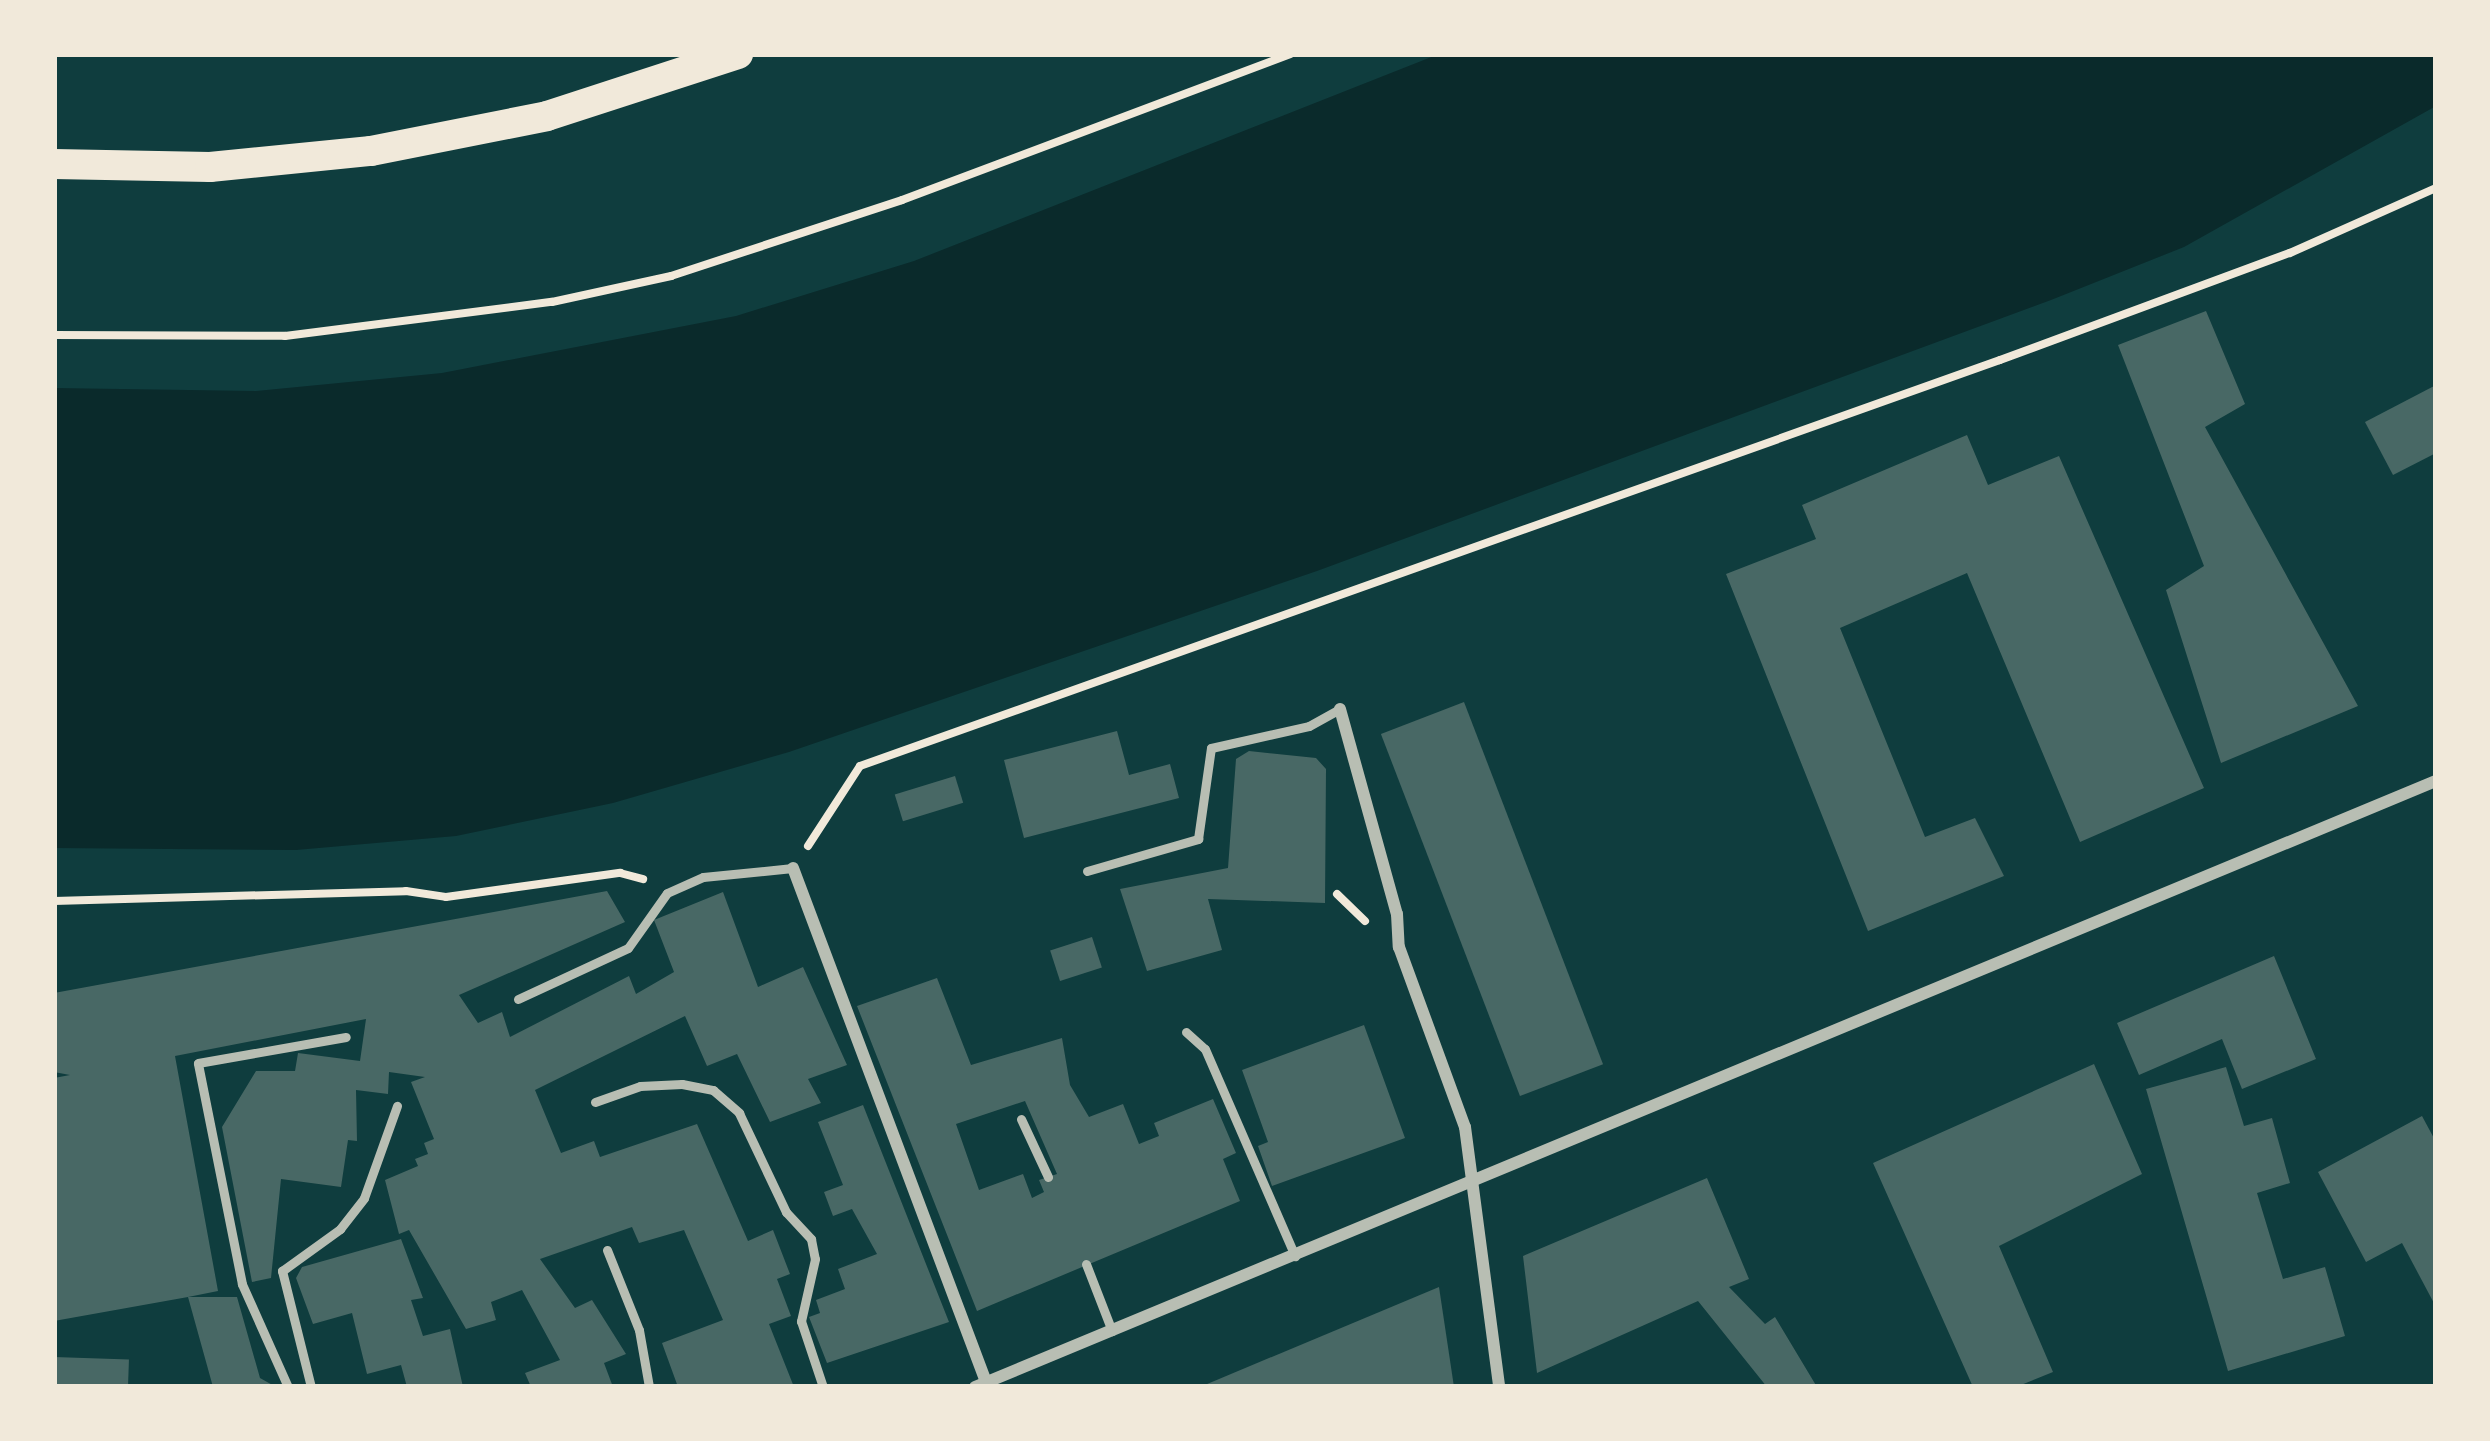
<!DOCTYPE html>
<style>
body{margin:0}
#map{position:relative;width:2490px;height:1441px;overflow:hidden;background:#0f3d3e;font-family:Barlow,sans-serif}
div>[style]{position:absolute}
.water>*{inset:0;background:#0a2a2b}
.building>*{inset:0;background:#486865;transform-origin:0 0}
.path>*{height:8px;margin:-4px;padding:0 4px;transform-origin:4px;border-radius:4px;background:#f1e9da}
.service>*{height:9px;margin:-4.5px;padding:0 4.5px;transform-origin:4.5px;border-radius:4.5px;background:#b8beb3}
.minor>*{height:12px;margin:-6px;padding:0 6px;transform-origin:6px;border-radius:6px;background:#b8beb3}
.primary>*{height:30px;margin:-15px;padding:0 15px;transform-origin:15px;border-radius:15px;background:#f1e9da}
span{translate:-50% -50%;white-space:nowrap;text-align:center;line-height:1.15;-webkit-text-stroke:10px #f1e9da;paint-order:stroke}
.frame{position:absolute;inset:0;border:57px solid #f1e9da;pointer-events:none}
</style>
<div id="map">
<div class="water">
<div style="clip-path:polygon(1439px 54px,2436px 54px,2436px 106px,2184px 247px,2051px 300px,1317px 571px,789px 752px,613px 803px,456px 836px,296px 850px,54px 848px,54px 388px,256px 391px,442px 373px,736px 316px,914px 261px)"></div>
</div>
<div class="building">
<div style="clip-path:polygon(2206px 311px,2245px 404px,2205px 427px,2358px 706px,2221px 763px,2166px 590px,2204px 566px,2118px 345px)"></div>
<div style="clip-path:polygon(2436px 385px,2436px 453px,2393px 475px,2365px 422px)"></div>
<div style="clip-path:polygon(1967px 435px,1988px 485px,2059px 456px,2204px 788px,2080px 842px,1967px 573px,1840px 628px,1925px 837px,1975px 818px,2004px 876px,1868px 931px,1726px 574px,1816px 539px,1802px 505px)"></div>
<div style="left:1464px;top:702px;width:388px;height:89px;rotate:69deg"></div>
<div style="clip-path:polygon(1117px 731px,1129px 775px,1170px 764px,1179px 798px,1024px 838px,1004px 760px)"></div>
<div style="clip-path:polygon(1249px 751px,1316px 758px,1326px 769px,1325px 903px,1208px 899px,1222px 950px,1147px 971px,1120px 889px,1228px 868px,1236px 759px)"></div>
<div style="left:955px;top:776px;width:28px;height:63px;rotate:73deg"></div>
<div style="clip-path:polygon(607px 891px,625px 922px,459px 995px,478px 1023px,502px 1012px,510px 1037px,629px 976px,636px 994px,674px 972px,654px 920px,723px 892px,758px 987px,803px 967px,847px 1065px,808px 1079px,821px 1103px,770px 1122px,737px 1054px,707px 1066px,685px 1016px,535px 1090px,561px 1153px,594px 1141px,600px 1157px,697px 1124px,748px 1241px,773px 1230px,790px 1274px,777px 1279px,791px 1316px,769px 1324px,794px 1387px,678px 1387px,662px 1343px,723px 1320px,684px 1230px,639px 1243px,632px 1227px,540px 1259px,575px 1308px,592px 1300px,626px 1354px,604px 1363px,613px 1387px,531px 1387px,525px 1373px,560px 1360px,522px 1290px,491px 1302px,496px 1320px,466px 1329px,409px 1230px,399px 1234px,385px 1180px,418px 1166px,415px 1159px,428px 1154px,424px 1143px,434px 1139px,411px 1082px,425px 1077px,389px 1072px,388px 1094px,356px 1090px,357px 1141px,348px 1140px,341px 1187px,281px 1179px,271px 1278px,252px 1282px,222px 1127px,256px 1071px,295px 1071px,298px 1053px,360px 1061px,366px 1019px,175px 1056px,218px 1291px,188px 1297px,237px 1297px,260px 1378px,276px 1387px,213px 1387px,188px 1297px,54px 1321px,54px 1078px,70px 1075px,54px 1072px,54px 993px)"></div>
<div style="left:1092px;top:937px;width:32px;height:44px;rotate:72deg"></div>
<div style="clip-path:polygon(2274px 956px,2316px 1059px,2242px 1089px,2222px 1039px,2139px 1075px,2117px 1023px)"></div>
<div style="clip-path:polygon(evenodd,937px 978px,971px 1065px,1062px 1038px,1070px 1085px,1089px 1117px,1123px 1104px,1139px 1144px,1159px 1136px,1154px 1123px,1213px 1099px,1236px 1153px,1223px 1159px,1240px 1201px,977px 1311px,857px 1006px,937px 978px,1025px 1101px,1057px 1174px,1039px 1180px,1044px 1192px,1032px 1198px,1023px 1174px,979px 1190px,956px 1124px,1025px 1101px)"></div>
<div style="clip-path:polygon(1364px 1025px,1405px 1138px,1272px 1186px,1258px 1146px,1268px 1142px,1242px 1070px)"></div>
<div style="clip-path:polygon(2094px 1064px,2142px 1174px,1999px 1246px,2053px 1372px,2016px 1387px,1973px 1387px,1873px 1163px)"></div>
<div style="clip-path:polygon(2226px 1067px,2244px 1126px,2272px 1118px,2290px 1183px,2257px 1193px,2283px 1279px,2325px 1267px,2345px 1336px,2228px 1371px,2146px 1089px)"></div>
<div style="clip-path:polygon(863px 1105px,949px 1322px,827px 1363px,809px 1317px,820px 1313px,816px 1300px,845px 1289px,838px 1269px,877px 1254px,852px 1209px,833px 1216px,824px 1192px,843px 1185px,818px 1122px)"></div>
<div style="clip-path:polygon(2422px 1116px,2436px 1142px,2436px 1307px,2402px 1243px,2366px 1262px,2318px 1172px)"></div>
<div style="clip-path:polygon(1707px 1178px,1749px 1279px,1729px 1287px,1765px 1324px,1775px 1317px,1817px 1387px,1767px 1387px,1698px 1301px,1537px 1373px,1523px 1256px)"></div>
<div style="clip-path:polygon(401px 1239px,423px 1298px,411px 1300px,423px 1336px,450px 1329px,463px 1387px,407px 1387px,401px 1365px,367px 1374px,352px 1313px,313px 1324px,296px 1278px,302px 1267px)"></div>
<div style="clip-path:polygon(1439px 1287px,1454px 1387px,1200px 1387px)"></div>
<div style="left:54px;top:1357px;width:75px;height:30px;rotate:2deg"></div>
</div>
<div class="path">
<div style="left:54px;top:335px;width:231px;rotate:0.2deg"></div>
<div style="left:285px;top:336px;width:269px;rotate:-7.3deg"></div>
<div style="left:552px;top:302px;width:122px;rotate:-12.3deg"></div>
<div style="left:671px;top:276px;width:243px;rotate:-18.2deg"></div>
<div style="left:902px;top:200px;width:415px;rotate:-20.6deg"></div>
<div style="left:808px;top:846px;width:95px;rotate:-57deg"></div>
<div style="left:860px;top:766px;width:1210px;rotate:-19.6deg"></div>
<div style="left:2000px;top:360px;width:309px;rotate:-20.3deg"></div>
<div style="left:2290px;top:253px;width:160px;rotate:-24deg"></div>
<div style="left:1337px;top:894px;width:39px;rotate:44deg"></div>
<div style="left:54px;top:901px;width:352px;rotate:-1.6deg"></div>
<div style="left:406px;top:891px;width:40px;rotate:8.5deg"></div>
<div style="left:446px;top:897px;width:176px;rotate:-7.9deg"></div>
<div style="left:620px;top:873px;width:24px;rotate:15deg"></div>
</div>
<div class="service">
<div style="left:1087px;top:871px;width:116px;rotate:-16.1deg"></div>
<div style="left:1198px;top:839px;width:92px;rotate:-81.9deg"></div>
<div style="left:1211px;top:748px;width:100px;rotate:-12.7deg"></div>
<div style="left:1309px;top:726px;width:35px;rotate:-29deg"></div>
<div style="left:518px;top:999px;width:121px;rotate:-24.9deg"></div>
<div style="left:628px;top:948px;width:67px;rotate:-54.7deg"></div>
<div style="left:667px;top:893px;width:39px;rotate:-24deg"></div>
<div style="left:703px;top:877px;width:90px;rotate:-5.7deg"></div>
<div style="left:1186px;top:1032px;width:25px;rotate:42deg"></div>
<div style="left:1205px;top:1049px;width:226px;rotate:66.5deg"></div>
<div style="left:595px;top:1102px;width:48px;rotate:-19.6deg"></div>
<div style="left:640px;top:1086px;width:42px;rotate:-2.7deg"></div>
<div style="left:682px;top:1084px;width:32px;rotate:11deg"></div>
<div style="left:713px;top:1090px;width:35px;rotate:41deg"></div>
<div style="left:739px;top:1113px;width:110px;rotate:64.6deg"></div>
<div style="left:786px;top:1212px;width:37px;rotate:47deg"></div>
<div style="left:811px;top:1239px;width:20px;rotate:79deg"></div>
<div style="left:815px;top:1259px;width:64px;rotate:102.7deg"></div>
<div style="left:801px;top:1321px;width:70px;rotate:71.6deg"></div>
<div style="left:1021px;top:1119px;width:64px;rotate:65deg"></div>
<div style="left:607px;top:1250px;width:86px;rotate:68.2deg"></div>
<div style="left:639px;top:1330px;width:58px;rotate:80deg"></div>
<div style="left:1086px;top:1264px;width:72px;rotate:68.8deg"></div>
<div style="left:288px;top:1387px;width:113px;rotate:-114.1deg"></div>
<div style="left:242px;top:1284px;width:225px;rotate:-101.3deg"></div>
<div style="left:198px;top:1063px;width:150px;rotate:-10deg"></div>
<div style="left:311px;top:1387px;width:120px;rotate:-104deg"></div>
<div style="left:282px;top:1271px;width:72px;rotate:-35.9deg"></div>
<div style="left:340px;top:1229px;width:39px;rotate:-52deg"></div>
<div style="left:364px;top:1198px;width:98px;rotate:-70.3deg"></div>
</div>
<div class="minor">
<div style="left:1340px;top:709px;width:213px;rotate:74.5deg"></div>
<div style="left:1397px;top:914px;width:33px;rotate:87deg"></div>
<div style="left:1399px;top:947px;width:192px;rotate:69.9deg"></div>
<div style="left:1465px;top:1127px;width:262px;rotate:82.5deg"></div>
<div style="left:793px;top:868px;width:549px;rotate:69.42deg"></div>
<div style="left:975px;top:1387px;width:1582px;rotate:-22.53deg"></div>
</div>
<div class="primary">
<div style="left:54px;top:164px;width:156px;rotate:1.1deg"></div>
<div style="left:210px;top:167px;width:162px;rotate:-5.7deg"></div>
<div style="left:371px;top:151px;width:179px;rotate:-11.2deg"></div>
<div style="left:547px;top:116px;width:201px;rotate:-18deg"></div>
</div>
<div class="frame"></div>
</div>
